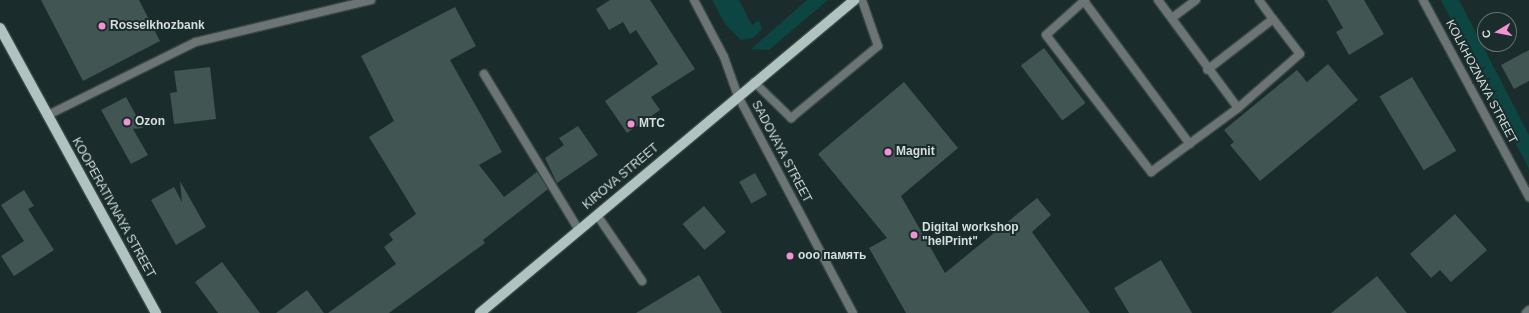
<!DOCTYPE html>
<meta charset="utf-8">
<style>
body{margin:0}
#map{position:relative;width:1529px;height:313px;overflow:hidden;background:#1a2c2b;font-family:Arial,sans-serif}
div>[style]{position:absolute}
.green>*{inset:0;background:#0d4543}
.building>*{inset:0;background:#415553;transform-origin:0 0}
.roads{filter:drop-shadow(1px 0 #384847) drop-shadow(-1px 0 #384847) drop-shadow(0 1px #384847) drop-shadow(0 -1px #384847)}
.lane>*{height:8px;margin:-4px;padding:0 4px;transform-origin:4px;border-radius:4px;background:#6c7574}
.street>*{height:8px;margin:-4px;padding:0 4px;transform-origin:4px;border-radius:4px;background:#6c7574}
.primary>*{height:10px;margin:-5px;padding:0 5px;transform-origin:5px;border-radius:5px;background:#b0c3c1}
.dots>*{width:11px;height:11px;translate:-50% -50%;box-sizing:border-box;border:2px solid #1a2c2b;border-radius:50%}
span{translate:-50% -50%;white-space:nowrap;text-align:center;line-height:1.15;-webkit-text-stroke:4px #1a2c2b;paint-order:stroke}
.poi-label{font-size:12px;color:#d3dedd;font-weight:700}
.left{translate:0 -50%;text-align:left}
.street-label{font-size:12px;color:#d3dedd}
.north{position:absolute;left:1477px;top:12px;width:40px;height:40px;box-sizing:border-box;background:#1a2c2b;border:1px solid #647372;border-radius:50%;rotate:260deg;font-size:11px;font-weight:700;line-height:16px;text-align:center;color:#d3dedd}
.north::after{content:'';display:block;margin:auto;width:14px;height:18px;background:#f491d4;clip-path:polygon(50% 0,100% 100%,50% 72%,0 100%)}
</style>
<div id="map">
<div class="green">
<div style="clip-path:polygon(712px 0,739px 0,752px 25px,759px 20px,762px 29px,753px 38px,741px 40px,725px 24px)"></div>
<div style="clip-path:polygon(807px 0,828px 0,769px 50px,751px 49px)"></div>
<div style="clip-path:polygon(1441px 0,1459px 0,1529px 135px,1529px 169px)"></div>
</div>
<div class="building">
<div style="clip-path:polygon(41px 0,139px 0,160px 41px,83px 81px)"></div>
<div style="clip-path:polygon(610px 0,650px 0,695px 69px,651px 97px,660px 110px,627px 133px,605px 101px,658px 64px,636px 30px,630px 34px,623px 22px,609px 30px,596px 9px)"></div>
<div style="clip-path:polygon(1327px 0,1364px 0,1384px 34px,1349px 55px,1336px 32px,1343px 28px)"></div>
<div style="clip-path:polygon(455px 7px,476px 46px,450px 60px,502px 152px,479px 165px,504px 197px,537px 172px,548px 189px,483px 240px,485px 243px,389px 313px,328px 313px,396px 264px,384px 247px,393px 240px,389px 234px,416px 214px,369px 137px,394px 121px,361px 56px)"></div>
<div style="left:1044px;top:48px;width:69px;height:29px;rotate:53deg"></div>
<div style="clip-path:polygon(1529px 50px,1529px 81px,1514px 89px,1501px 65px)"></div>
<div style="clip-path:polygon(1328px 64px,1358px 100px,1260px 181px,1230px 145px,1234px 142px,1224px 130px,1297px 70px,1307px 82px)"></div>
<div style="clip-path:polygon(210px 67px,216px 119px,174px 124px,170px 93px,177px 92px,174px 71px)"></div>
<div style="left:1412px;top:77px;width:86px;height:38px;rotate:59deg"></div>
<div style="clip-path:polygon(904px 82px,958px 148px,901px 196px,945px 273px,1037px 198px,1051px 215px,1032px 232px,1090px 313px,906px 313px,869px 248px,887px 238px,818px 154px)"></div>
<div style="clip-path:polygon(126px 97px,143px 128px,133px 129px,148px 155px,131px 164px,101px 110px)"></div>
<div style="clip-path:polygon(578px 126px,598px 155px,557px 183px,545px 158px,564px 145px,559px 138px)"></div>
<div style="left:755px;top:173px;width:25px;height:18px;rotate:61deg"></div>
<div style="clip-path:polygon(180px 181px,206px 227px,176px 245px,151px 200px,174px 187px,182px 202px)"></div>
<div style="clip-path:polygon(24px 190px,34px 206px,28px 209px,54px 250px,14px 276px,1px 256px,24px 241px,1px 205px)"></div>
<div style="left:704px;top:206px;width:34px;height:28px;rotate:50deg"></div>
<div style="clip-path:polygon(1455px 214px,1487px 250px,1451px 282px,1440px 270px,1431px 278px,1410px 254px)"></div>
<div style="clip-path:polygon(1161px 260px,1192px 313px,1129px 313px,1114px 288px)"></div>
<div style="clip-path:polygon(222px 262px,260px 313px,218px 313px,195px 282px)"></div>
<div style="clip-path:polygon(699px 275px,722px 313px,636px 313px)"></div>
<div style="clip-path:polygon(1377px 276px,1407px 313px,1331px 313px)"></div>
<div style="clip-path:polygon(307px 290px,324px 313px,276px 313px)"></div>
</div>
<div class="roads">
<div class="lane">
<div style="left:1085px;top:0;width:52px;rotate:138.1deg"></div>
<div style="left:1046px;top:35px;width:173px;rotate:52.5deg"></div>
<div style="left:1151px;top:172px;width:108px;rotate:-36.3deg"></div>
<div style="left:1238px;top:108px;width:82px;rotate:-41.1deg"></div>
<div style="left:1300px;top:54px;width:44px;rotate:-127.6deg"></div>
<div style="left:1273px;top:19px;width:83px;rotate:142.3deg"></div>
<div style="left:1158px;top:0;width:134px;rotate:53.5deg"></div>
<div style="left:1259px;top:0;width:24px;rotate:54deg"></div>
<div style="left:1084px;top:1px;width:178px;rotate:53.5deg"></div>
<div style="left:1172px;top:18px;width:30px;rotate:-37deg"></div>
<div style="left:484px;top:74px;width:183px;rotate:58.7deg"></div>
<div style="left:754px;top:82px;width:52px;rotate:44.2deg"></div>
<div style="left:791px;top:118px;width:113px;rotate:-39.6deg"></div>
<div style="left:878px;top:46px;width:49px;rotate:-109.2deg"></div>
<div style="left:597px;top:215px;width:80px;rotate:55.7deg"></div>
</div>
<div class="street">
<div style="left:694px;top:0;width:64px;rotate:62.2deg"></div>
<div style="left:724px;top:57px;width:41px;rotate:70.3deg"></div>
<div style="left:738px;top:96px;width:246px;rotate:62.1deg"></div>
<div style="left:1423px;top:0;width:224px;rotate:61.7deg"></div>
<div style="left:48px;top:115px;width:165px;rotate:-26.3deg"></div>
<div style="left:196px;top:42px;width:180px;rotate:-13.5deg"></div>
<div style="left:1526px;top:313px;width:4px;rotate:-45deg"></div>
</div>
<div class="primary">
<div style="left:0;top:28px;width:325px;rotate:61.3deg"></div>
<div style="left:480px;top:313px;width:488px;rotate:-39.9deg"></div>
</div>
</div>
<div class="dots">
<div style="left:102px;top:26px;background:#f491d4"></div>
<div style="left:127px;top:122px;background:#f491d4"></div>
<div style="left:631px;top:124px;background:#f491d4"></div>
<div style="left:888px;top:152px;background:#f491d4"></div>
<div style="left:914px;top:235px;background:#f491d4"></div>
<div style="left:790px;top:256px;background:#f491d4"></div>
</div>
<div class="poi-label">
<span class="left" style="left:110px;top:26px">Rosselkhozbank</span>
<span class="left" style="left:135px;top:122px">Ozon</span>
<span class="left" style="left:639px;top:124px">МТС</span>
<span class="left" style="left:896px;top:152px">Magnit</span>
<span class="left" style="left:922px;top:235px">Digital workshop<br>"helPrint"</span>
<span class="left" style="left:798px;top:256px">ооо память</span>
</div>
<div class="street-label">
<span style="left:1481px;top:82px;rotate:62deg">KOLKHOZNAYA STREET</span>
<span style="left:781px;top:152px;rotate:62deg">SADOVAYA STREET</span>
<span style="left:621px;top:177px;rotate:-40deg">KIROVA STREET</span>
<span style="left:113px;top:208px;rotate:61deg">KOOPERATIVNAYA STREET</span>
</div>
<div class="north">С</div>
</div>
